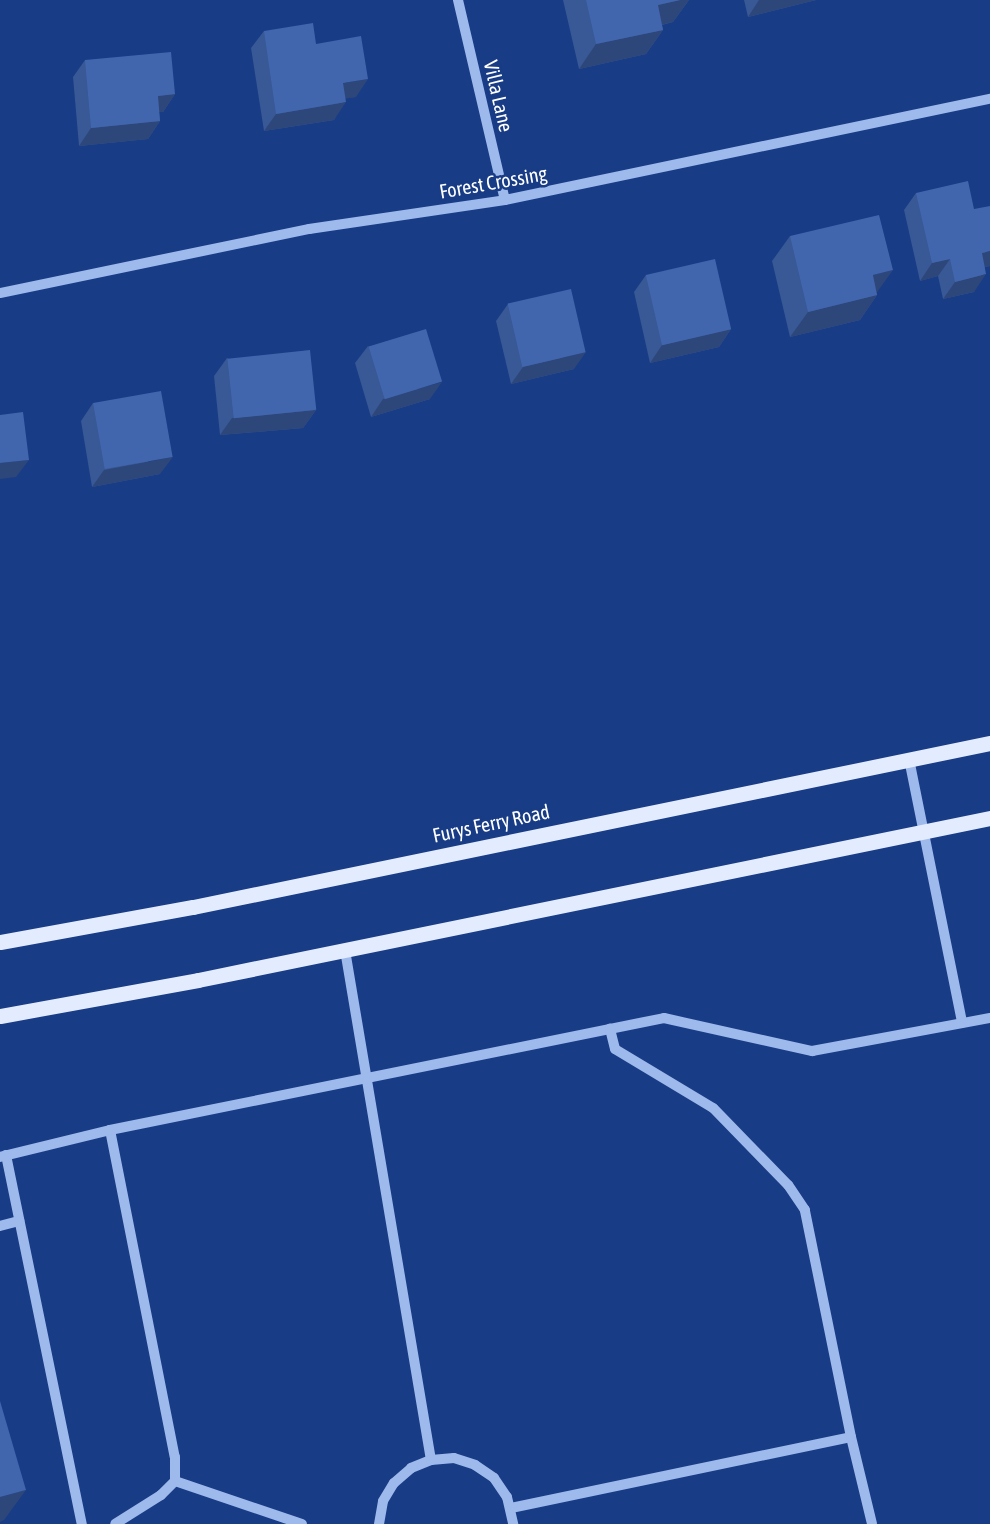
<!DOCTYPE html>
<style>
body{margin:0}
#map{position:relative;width:990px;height:1524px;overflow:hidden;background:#183c85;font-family:"Asap Condensed",sans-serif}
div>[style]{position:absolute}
.minor>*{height:10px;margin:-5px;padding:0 5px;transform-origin:5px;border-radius:5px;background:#9eb9ec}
.major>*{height:15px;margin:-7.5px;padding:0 7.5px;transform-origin:7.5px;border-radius:7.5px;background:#e3ebff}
.wall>*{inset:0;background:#385896}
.shaded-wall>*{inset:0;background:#2e477a}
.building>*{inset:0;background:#4166ae;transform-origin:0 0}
span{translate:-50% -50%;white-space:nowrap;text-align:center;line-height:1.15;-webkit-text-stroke:5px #183c85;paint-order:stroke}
.street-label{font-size:20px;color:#fff}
</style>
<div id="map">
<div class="minor">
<div style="left:458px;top:0;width:205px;rotate:76.8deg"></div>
<div style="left:0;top:293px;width:316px;rotate:-11.7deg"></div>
<div style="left:309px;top:229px;width:198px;rotate:-8.4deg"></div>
<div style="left:505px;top:200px;width:495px;rotate:-11.8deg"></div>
<div style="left:909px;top:759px;width:269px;rotate:78.6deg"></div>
<div style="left:345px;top:950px;width:517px;rotate:80.43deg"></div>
<div style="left:110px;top:1130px;width:333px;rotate:78.8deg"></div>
<div style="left:175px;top:1457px;width:24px;rotate:90deg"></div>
<div style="left:175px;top:1481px;width:20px;rotate:135deg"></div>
<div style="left:161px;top:1495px;width:54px;rotate:147.8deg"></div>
<div style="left:6px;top:1155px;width:377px;rotate:78.4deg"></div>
<div style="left:0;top:1157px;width:113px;rotate:-13.8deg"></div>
<div style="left:110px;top:1130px;width:565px;rotate:-11.43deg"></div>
<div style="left:664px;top:1018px;width:152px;rotate:12.6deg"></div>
<div style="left:812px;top:1051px;width:181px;rotate:-10.5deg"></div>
<div style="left:0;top:1226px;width:20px;rotate:-15deg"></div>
<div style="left:851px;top:1437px;width:89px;rotate:76.4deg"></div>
<div style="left:175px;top:1481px;width:134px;rotate:18.7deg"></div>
<div style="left:511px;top:1508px;width:347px;rotate:-11.8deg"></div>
<div style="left:851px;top:1437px;width:232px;rotate:-101.5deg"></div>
<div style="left:805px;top:1210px;width:30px;rotate:-124deg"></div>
<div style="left:788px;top:1185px;width:107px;rotate:-134.2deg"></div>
<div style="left:713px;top:1108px;width:114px;rotate:-149deg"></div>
<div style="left:615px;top:1049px;width:21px;rotate:-104deg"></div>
<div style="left:379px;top:1524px;width:23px;rotate:-80deg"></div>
<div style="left:383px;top:1501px;width:21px;rotate:-59deg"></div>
<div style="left:394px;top:1483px;width:23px;rotate:-41deg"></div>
<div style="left:411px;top:1468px;width:22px;rotate:-22deg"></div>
<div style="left:431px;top:1460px;width:23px;rotate:-5deg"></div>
<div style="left:454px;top:1458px;width:22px;rotate:18deg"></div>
<div style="left:475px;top:1465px;width:23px;rotate:34deg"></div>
<div style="left:494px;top:1478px;width:23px;rotate:56deg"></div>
<div style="left:507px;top:1497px;width:28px;rotate:77deg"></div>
</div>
<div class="major">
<div style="left:0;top:942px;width:196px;rotate:-10.3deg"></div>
<div style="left:193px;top:907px;width:814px;rotate:-11.63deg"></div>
<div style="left:0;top:1016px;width:201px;rotate:-10.3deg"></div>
<div style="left:198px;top:980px;width:808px;rotate:-11.56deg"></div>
</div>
<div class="wall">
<div style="clip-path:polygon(563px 0,689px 0,673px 22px,662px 25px,663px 30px,646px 54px,579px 69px)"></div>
<div style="clip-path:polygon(744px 0,816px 0,748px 17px)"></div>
<div style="clip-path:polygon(264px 31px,316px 44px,356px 97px,345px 98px,334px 120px,264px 131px,251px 48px)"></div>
<div style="clip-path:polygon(85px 60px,175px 94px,163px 112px,159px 112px,160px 121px,148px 139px,79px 146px,73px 77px)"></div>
<div style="clip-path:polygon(916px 193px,974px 209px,990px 266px,985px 267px,974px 292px,943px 299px,938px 276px,920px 281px,904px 210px)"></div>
<div style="clip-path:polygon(790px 236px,877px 293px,877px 295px,860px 320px,790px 337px,772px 261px)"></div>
<div style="clip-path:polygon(646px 275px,731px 329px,719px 347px,650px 363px,634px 292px)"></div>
<div style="clip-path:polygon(508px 304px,574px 369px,511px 384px,496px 321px)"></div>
<div style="clip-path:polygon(368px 346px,430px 399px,371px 417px,355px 363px)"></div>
<div style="clip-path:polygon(227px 358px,316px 410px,303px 428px,220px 435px,214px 376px)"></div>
<div style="clip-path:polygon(93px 403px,160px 474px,92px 487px,81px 421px)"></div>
</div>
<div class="shaded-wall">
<div style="clip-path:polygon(680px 0,689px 0,673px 22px,640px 30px,658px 5px)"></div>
<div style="clip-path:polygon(759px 0,816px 0,748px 17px)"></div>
<div style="clip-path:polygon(663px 30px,646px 54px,579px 69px,596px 44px)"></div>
<div style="clip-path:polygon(368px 79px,356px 97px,331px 101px,343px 83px)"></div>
<div style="clip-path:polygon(175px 94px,163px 112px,146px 113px,158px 96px)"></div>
<div style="clip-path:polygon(346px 102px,334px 120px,264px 131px,276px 114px)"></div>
<div style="clip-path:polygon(160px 121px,148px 139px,79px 146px,91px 128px)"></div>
<div style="clip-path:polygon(990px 251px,990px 266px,970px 270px,982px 253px)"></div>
<div style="clip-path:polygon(950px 259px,938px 276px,920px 281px,932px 263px)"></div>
<div style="clip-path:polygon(893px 270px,875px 295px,873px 275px)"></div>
<div style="clip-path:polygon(986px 274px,974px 292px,943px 299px,955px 282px)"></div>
<div style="clip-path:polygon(877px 295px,860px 320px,790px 337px,808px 312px)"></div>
<div style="clip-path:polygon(731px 329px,719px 347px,650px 363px,662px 345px)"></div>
<div style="clip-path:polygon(586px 352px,574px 369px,511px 384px,523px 367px)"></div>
<div style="clip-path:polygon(442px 382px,430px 399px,371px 417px,383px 399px)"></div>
<div style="clip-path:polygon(316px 410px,303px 428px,220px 435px,232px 418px)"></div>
<div style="clip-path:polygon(173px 457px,160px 474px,92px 487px,104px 470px)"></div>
<div style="clip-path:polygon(29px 460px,16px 477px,0 479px,0 463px)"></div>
<div style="clip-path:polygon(26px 1490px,4px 1520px,0 1522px,0 1497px)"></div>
</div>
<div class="building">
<div style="clip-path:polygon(586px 0,680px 0,658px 5px,663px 30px,596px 44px)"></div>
<div style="clip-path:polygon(313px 23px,316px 44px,361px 36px,368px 79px,343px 83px,346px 102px,276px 114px,264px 31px)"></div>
<div style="clip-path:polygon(171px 52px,175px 94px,158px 96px,160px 121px,91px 128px,85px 60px)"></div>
<div style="clip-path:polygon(968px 181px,974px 209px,990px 206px,990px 251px,982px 253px,986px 274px,955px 282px,950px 259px,932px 263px,916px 193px)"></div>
<div style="clip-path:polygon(879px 215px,893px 270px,873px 275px,877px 295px,808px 312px,790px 236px)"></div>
<div style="left:715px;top:259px;width:72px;height:71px;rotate:77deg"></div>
<div style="left:571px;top:289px;width:65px;height:65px;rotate:77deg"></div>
<div style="left:426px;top:329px;width:55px;height:60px;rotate:73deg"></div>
<div style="left:310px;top:350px;width:60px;height:83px;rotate:84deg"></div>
<div style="left:161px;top:391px;width:67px;height:69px;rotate:80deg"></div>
<div style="clip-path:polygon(23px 412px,29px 460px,0 463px,0 415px)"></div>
<div style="clip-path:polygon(0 1401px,26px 1490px,0 1497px)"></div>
</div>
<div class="street-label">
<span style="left:499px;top:96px;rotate:77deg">Villa Lane</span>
<span style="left:493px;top:182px;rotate:-10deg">Forest Crossing</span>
<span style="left:491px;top:823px;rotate:-12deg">Furys Ferry Road</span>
</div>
</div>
